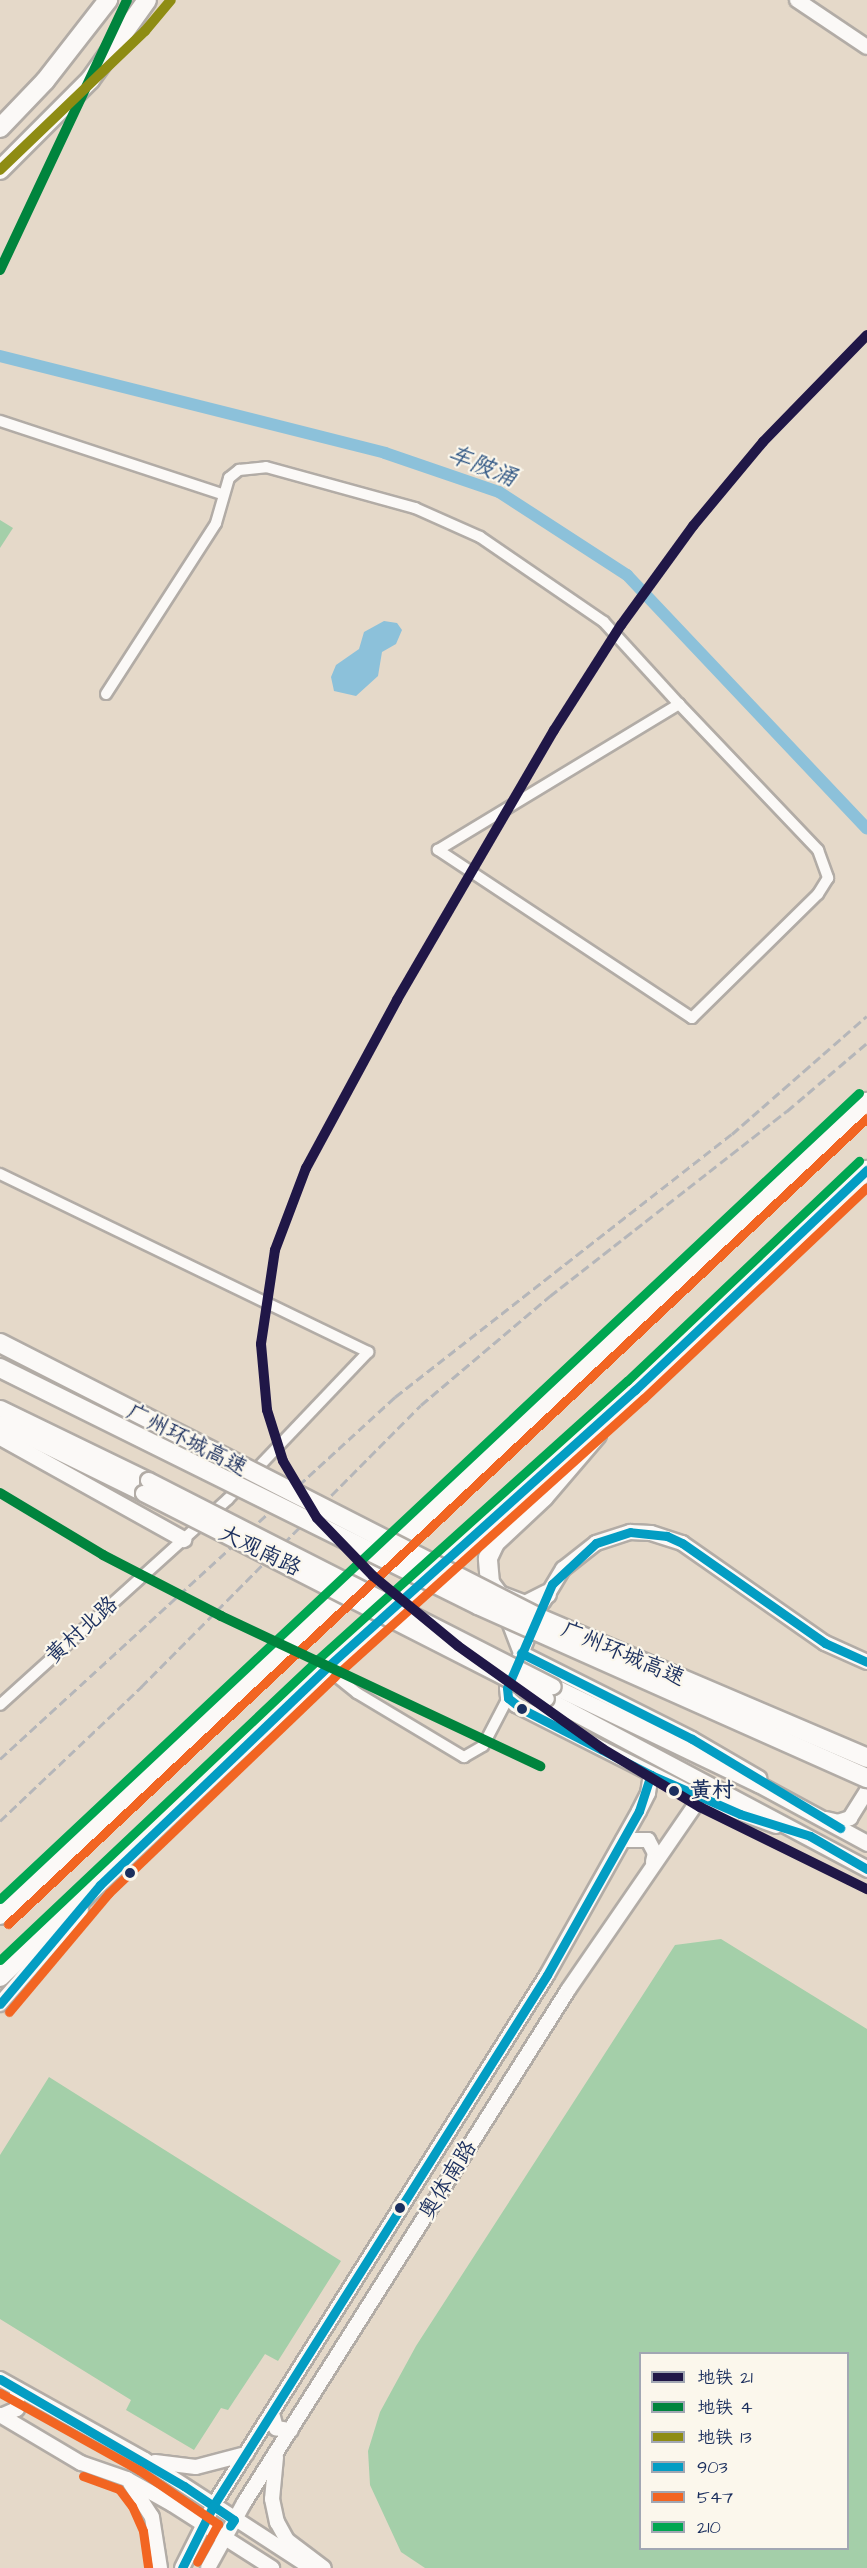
<!DOCTYPE html>
<meta charset="utf-8">
<style>
body{margin:0}
#map{position:relative;width:867px;height:2568px;overflow:hidden;background:#e5d9c9;font-family:"Architects Daughter","LXGW WenKai TC",sans-serif}
div>[style]{position:absolute}
.green>*{inset:0;background:#a4cfa9}
.water>*{inset:0;background:#8cc1da}
.canal>*{height:12px;margin:-6px;padding:0 6px;transform-origin:6px;border-radius:6px;background:#8cc1da}
.roads{filter:drop-shadow(2px 0 #b2aca6) drop-shadow(-2px 0 #b2aca6) drop-shadow(0 2px #b2aca6) drop-shadow(0 -2px #b2aca6)}
.street>*{height:10px;margin:-5px;padding:0 5px;transform-origin:5px;border-radius:5px;background:#fbf9f7}
.secondary>*{height:14px;margin:-7px;padding:0 7px;transform-origin:7px;border-radius:7px;background:#fbf9f7}
.primary>*{height:15px;margin:-7.5px;padding:0 7.5px;transform-origin:7.5px;border-radius:7.5px;background:#fbf9f7}
.highway>*{height:18px;margin:-9px;padding:0 9px;transform-origin:9px;border-radius:9px;background:#fbf9f7}
.rail>*{height:3px;margin-top:-1.5px;transform-origin:0;background:repeating-linear-gradient(90deg,#b5b6b9 0 9px,transparent 0 13.5px)}
.bridges{filter:drop-shadow(2px 0 #b2aca6) drop-shadow(-2px 0 #b2aca6) drop-shadow(0 2px #b2aca6) drop-shadow(0 -2px #b2aca6)}
.primary-bridge>*{height:15px;margin:-7.5px;padding:0 7.5px;transform-origin:7.5px;border-radius:7.5px;background:#fbf9f7}
.highway-bridge>*{height:18px;margin:-9px;padding:0 9px;transform-origin:9px;border-radius:9px;background:#fbf9f7}
.bus-1>*{height:9px;margin:-4.5px;padding:0 4.5px;transform-origin:4.5px;border-radius:4.5px;background:#039dc3}
.bus-2>*{height:9px;margin:-4.5px;padding:0 4.5px;transform-origin:4.5px;border-radius:4.5px;background:#f26522}
.bus-3>*{height:9px;margin:-4.5px;padding:0 4.5px;transform-origin:4.5px;border-radius:4.5px;background:#00a651}
.metro-1>*{height:10px;margin:-5px;padding:0 5px;transform-origin:5px;border-radius:5px;background:#201747}
.metro-2>*{height:10px;margin:-5px;padding:0 5px;transform-origin:5px;border-radius:5px;background:#00843d}
.metro-3>*{height:10px;margin:-5px;padding:0 5px;transform-origin:5px;border-radius:5px;background:#8e8c13}
.dots>*{width:16px;height:16px;translate:-50% -50%;box-sizing:border-box;border:3px solid #fbf7ec;border-radius:50%}
span{translate:-50% -50%;white-space:nowrap;text-align:center;line-height:1.15;-webkit-text-stroke:4.5px #fbf7ec;paint-order:stroke}
.street-label{font-size:22px;color:#1b2f5e}
.stop-label{font-size:22px;color:#1b2f5e;font-weight:700}
.left{translate:0 -50%;text-align:left}
.water-label{font-size:24px;color:#325885;font-style:italic}
.legend{position:absolute;left:639px;top:2352px;width:210px;height:198px;box-sizing:border-box;background:#fbf7ec;border:2px solid #a1a7b3;margin:0;padding:8px 10px;list-style:none;font-size:18px;color:#1b2f5e}
.legend li{display:flex;align-items:center;gap:12px;height:30px}
.legend b{width:30px;border:2px solid #a1a7b3}
</style>
<div id="map">
<div class="green">
<div style="clip-path:polygon(0 520px,13px 528px,0 548px)"></div>
<div style="clip-path:polygon(evenodd,721px 1939px,867px 2029px,867px 2568px,425px 2568px,401px 2552px,370px 2485px,368px 2451px,380px 2412px,416px 2346px,675px 1945px,721px 1939px,640px 2354px,848px 2354px,848px 2548px,640px 2548px,640px 2354px)"></div>
<div style="clip-path:polygon(49px 2077px,341px 2261px,278px 2361px,265px 2354px,228px 2410px,221px 2408px,194px 2450px,126px 2410px,131px 2400px,0 2319px,0 2155px)"></div>
</div>
<div class="water">
<div style="clip-path:polygon(384px 621px,397px 623px,402px 630px,396px 644px,382px 652px,378px 676px,356px 696px,334px 691px,331px 677px,336px 665px,359px 649px,364px 632px)"></div>
</div>
<div class="canal">
<div style="left:0;top:356px;width:397px;rotate:14.1deg"></div>
<div style="left:385px;top:453px;width:120px;rotate:18.9deg"></div>
<div style="left:499px;top:492px;width:153px;rotate:33deg"></div>
<div style="left:627px;top:575px;width:349px;rotate:46.6deg"></div>
</div>
<div class="roads">
<div class="street">
<div style="left:0;top:421px;width:234px;rotate:18.2deg"></div>
<div style="left:106px;top:694px;width:203px;rotate:-57.2deg"></div>
<div style="left:216px;top:523px;width:47px;rotate:-73.9deg"></div>
<div style="left:229px;top:478px;width:13px;rotate:-39deg"></div>
<div style="left:239px;top:470px;width:27px;rotate:-6deg"></div>
<div style="left:266px;top:467px;width:155px;rotate:15.4deg"></div>
<div style="left:415px;top:508px;width:71px;rotate:24deg"></div>
<div style="left:480px;top:537px;width:150px;rotate:34.4deg"></div>
<div style="left:604px;top:622px;width:111px;rotate:47.6deg"></div>
<div style="left:679px;top:704px;width:202px;rotate:46.4deg"></div>
<div style="left:818px;top:850px;width:30px;rotate:70deg"></div>
<div style="left:828px;top:878px;width:19px;rotate:122deg"></div>
<div style="left:818px;top:894px;width:177px;rotate:135.5deg"></div>
<div style="left:692px;top:1018px;width:305px;rotate:-146.5deg"></div>
<div style="left:438px;top:850px;width:282px;rotate:-31.2deg"></div>
<div style="left:0;top:1174px;width:409px;rotate:25.8deg"></div>
<div style="left:368px;top:1352px;width:203px;rotate:133.6deg"></div>
<div style="left:228px;top:1499px;width:307px;rotate:137.9deg"></div>
<div style="left:326px;top:1668px;width:40px;rotate:39deg"></div>
<div style="left:357px;top:1693px;width:125px;rotate:30.9deg"></div>
<div style="left:464px;top:1757px;width:22px;rotate:-30deg"></div>
<div style="left:483px;top:1746px;width:54px;rotate:-62.5deg"></div>
</div>
<div class="secondary">
<div style="left:797px;top:0;width:84px;rotate:33.9deg"></div>
<div style="left:543px;top:1602px;width:39px;rotate:-59deg"></div>
<div style="left:563px;top:1569px;width:42px;rotate:-38.2deg"></div>
<div style="left:596px;top:1543px;width:36px;rotate:-18deg"></div>
<div style="left:630px;top:1532px;width:21px;rotate:3deg"></div>
<div style="left:651px;top:1533px;width:33px;rotate:18deg"></div>
<div style="left:682px;top:1543px;width:174px;rotate:35deg"></div>
<div style="left:825px;top:1643px;width:46px;rotate:24.3deg"></div>
<div style="left:506px;top:1614px;width:42px;rotate:69deg"></div>
<div style="left:521px;top:1653px;width:191px;rotate:26.7deg"></div>
<div style="left:692px;top:1739px;width:78px;rotate:30.2deg"></div>
<div style="left:534px;top:1622px;width:71px;rotate:112.2deg"></div>
<div style="left:507px;top:1688px;width:10px;rotate:84deg"></div>
<div style="left:508px;top:1698px;width:11px;rotate:41deg"></div>
<div style="left:516px;top:1705px;width:206px;rotate:26.8deg"></div>
<div style="left:700px;top:1798px;width:81px;rotate:20.2deg"></div>
<div style="left:826px;top:1819px;width:12px;rotate:14deg"></div>
<div style="left:838px;top:1822px;width:13px;rotate:-18deg"></div>
<div style="left:850px;top:1818px;width:32px;rotate:-58deg"></div>
<div style="left:623px;top:1840px;width:25px"></div>
<div style="left:648px;top:1840px;width:15px;rotate:62deg"></div>
<div style="left:655px;top:1853px;width:9px;rotate:103deg"></div>
<div style="left:0;top:2004px;width:124px;rotate:-49.2deg"></div>
<div style="left:0;top:2379px;width:166px;rotate:29.2deg"></div>
<div style="left:145px;top:2460px;width:198px;rotate:33deg"></div>
<div style="left:272px;top:2413px;width:16px;rotate:75deg"></div>
<div style="left:276px;top:2428px;width:15px;rotate:8deg"></div>
<div style="left:0;top:2415px;width:94px;rotate:30.7deg"></div>
<div style="left:81px;top:2463px;width:49px;rotate:19.2deg"></div>
<div style="left:127px;top:2479px;width:51px;rotate:29.1deg"></div>
<div style="left:172px;top:2504px;width:119px;rotate:32.6deg"></div>
<div style="left:1px;top:2416px;width:17px;rotate:-24deg"></div>
<div style="left:17px;top:2409px;width:20px;rotate:-90deg"></div>
<div style="left:276px;top:2457px;width:42px;rotate:95.4deg"></div>
<div style="left:272px;top:2499px;width:24px;rotate:78deg"></div>
<div style="left:277px;top:2522px;width:21px;rotate:61deg"></div>
<div style="left:287px;top:2540px;width:46px;rotate:37.1deg"></div>
<div style="left:155px;top:2462px;width:41px;rotate:7deg"></div>
<div style="left:196px;top:2467px;width:52px;rotate:-14.6deg"></div>
<div style="left:130px;top:2483px;width:40px;rotate:57.1deg"></div>
<div style="left:152px;top:2517px;width:52px;rotate:81.1deg"></div>
<div style="left:182px;top:2568px;width:69px;rotate:-63.4deg"></div>
<div style="left:213px;top:2506px;width:627px;rotate:-57.83deg"></div>
<div style="left:547px;top:1975px;width:188px;rotate:-60.7deg"></div>
<div style="left:639px;top:1811px;width:20px;rotate:-63deg"></div>
<div style="left:648px;top:1793px;width:18px;rotate:-81deg"></div>
<div style="left:208px;top:2568px;width:74px;rotate:-61deg"></div>
<div style="left:244px;top:2503px;width:607px;rotate:-57.72deg"></div>
<div style="left:568px;top:1990px;width:233px;rotate:-55.5deg"></div>
</div>
<div class="primary">
<div style="left:0;top:1408px;width:165px;rotate:25.9deg"></div>
<div style="left:0;top:1423px;width:159px;rotate:26.1deg"></div>
<div style="left:0;top:1437px;width:210px;rotate:29.1deg"></div>
<div style="left:553px;top:1686px;width:227px;rotate:25.6deg"></div>
<div style="left:758px;top:1784px;width:124px;rotate:28.4deg"></div>
<div style="left:546px;top:1698px;width:364px;rotate:28deg"></div>
</div>
<div class="highway">
<div style="left:0;top:128px;width:65px;rotate:-46.2deg"></div>
<div style="left:45px;top:81px;width:103px;rotate:-52.1deg"></div>
<div style="left:0;top:170px;width:127px;rotate:-45deg"></div>
<div style="left:90px;top:80px;width:98px;rotate:-54.5deg"></div>
<div style="left:547px;top:1594px;width:25px;rotate:153deg"></div>
<div style="left:525px;top:1605px;width:28px;rotate:-159deg"></div>
<div style="left:499px;top:1595px;width:15px;rotate:-127deg"></div>
<div style="left:490px;top:1583px;width:25px;rotate:-95deg"></div>
<div style="left:488px;top:1558px;width:17px;rotate:-65deg"></div>
<div style="left:495px;top:1543px;width:67px;rotate:-43.2deg"></div>
<div style="left:544px;top:1497px;width:82px;rotate:-49.5deg"></div>
<div style="left:0;top:1915px;width:1189px;rotate:-43.16deg"></div>
<div style="left:0;top:1977px;width:449px;rotate:-43.5deg"></div>
<div style="left:326px;top:1668px;width:416px;rotate:-42deg"></div>
<div style="left:635px;top:1390px;width:320px;rotate:-43.5deg"></div>
</div>
</div>
<div class="rail">
<div style="left:0;top:1759px;width:536px;rotate:-42.5deg"></div>
<div style="left:395px;top:1397px;width:427px;rotate:-38deg"></div>
<div style="left:732px;top:1134px;width:179px;rotate:-41.2deg"></div>
<div style="left:0;top:1821px;width:195px;rotate:-43.5deg"></div>
<div style="left:141px;top:1687px;width:397px;rotate:-45.2deg"></div>
<div style="left:421px;top:1405px;width:169px;rotate:-40.2deg"></div>
<div style="left:550px;top:1296px;width:301px;rotate:-38deg"></div>
<div style="left:787px;top:1111px;width:105px;rotate:-40.4deg"></div>
</div>
<div class="bridges">
<div class="primary-bridge">
<div style="left:148px;top:1480px;width:454px;rotate:27deg"></div>
<div style="left:143px;top:1493px;width:452px;rotate:27deg"></div>
</div>
<div class="highway-bridge">
<div style="left:0;top:1343px;width:603px;rotate:27.03deg"></div>
<div style="left:537px;top:1617px;width:359px;rotate:23.1deg"></div>
<div style="left:0;top:1368px;width:534px;rotate:26.37deg"></div>
<div style="left:478px;top:1605px;width:426px;rotate:24deg"></div>
</div>
</div>
<div class="bus-1">
<div style="left:521px;top:1653px;width:191px;rotate:26.7deg"></div>
<div style="left:692px;top:1739px;width:173px;rotate:31deg"></div>
<div style="left:867px;top:1662px;width:46px;rotate:-155.7deg"></div>
<div style="left:825px;top:1643px;width:174px;rotate:-145deg"></div>
<div style="left:682px;top:1543px;width:17px;rotate:-155deg"></div>
<div style="left:667px;top:1536px;width:37px;rotate:-174deg"></div>
<div style="left:630px;top:1532px;width:36px;rotate:162deg"></div>
<div style="left:596px;top:1543px;width:60px;rotate:137deg"></div>
<div style="left:552px;top:1584px;width:113px;rotate:113.4deg"></div>
<div style="left:507px;top:1688px;width:10px;rotate:84deg"></div>
<div style="left:508px;top:1698px;width:18px;rotate:38deg"></div>
<div style="left:522px;top:1709px;width:145px;rotate:27.1deg"></div>
<div style="left:651px;top:1775px;width:97px;rotate:23.7deg"></div>
<div style="left:740px;top:1814px;width:73px;rotate:17.4deg"></div>
<div style="left:810px;top:1836px;width:66px;rotate:30.1deg"></div>
<div style="left:0;top:2004px;width:155px;rotate:-50deg"></div>
<div style="left:100px;top:1885px;width:313px;rotate:-43.8deg"></div>
<div style="left:326px;top:1668px;width:416px;rotate:-42deg"></div>
<div style="left:635px;top:1390px;width:320px;rotate:-43.5deg"></div>
<div style="left:0;top:2379px;width:213px;rotate:30.2deg"></div>
<div style="left:184px;top:2486px;width:60px;rotate:34.2deg"></div>
<div style="left:234px;top:2520px;width:7px;rotate:124deg"></div>
<div style="left:182px;top:2568px;width:69px;rotate:-63.4deg"></div>
<div style="left:213px;top:2506px;width:627px;rotate:-57.83deg"></div>
<div style="left:547px;top:1975px;width:188px;rotate:-60.7deg"></div>
<div style="left:639px;top:1811px;width:38px;rotate:-72deg"></div>
</div>
<div class="bus-2">
<div style="left:8px;top:1924px;width:1178px;rotate:-43.18deg"></div>
<div style="left:9px;top:2012px;width:155px;rotate:-50deg"></div>
<div style="left:109px;top:1893px;width:312px;rotate:-43.8deg"></div>
<div style="left:334px;top:1677px;width:416px;rotate:-42deg"></div>
<div style="left:643px;top:1399px;width:308px;rotate:-43.4deg"></div>
<div style="left:0;top:2393px;width:159px;rotate:29deg"></div>
<div style="left:139px;top:2470px;width:96px;rotate:34.4deg"></div>
<div style="left:218px;top:2524px;width:43px;rotate:118.9deg"></div>
<div style="left:83px;top:2476px;width:38px;rotate:20deg"></div>
<div style="left:119px;top:2489px;width:21px;rotate:53deg"></div>
<div style="left:132px;top:2506px;width:27px;rotate:66deg"></div>
<div style="left:143px;top:2531px;width:37px;rotate:82deg"></div>
</div>
<div class="bus-3">
<div style="left:0;top:1899px;width:1178px;rotate:-43.18deg"></div>
<div style="left:0;top:1960px;width:438px;rotate:-43.4deg"></div>
<div style="left:318px;top:1659px;width:416px;rotate:-42deg"></div>
<div style="left:627px;top:1381px;width:320px;rotate:-43.5deg"></div>
</div>
<div class="metro-1">
<div style="left:867px;top:335px;width:149px;rotate:134.2deg"></div>
<div style="left:763px;top:442px;width:109px;rotate:129.8deg"></div>
<div style="left:693px;top:526px;width:122px;rotate:126deg"></div>
<div style="left:621px;top:625px;width:125px;rotate:122.5deg"></div>
<div style="left:554px;top:730px;width:312px;rotate:120.2deg"></div>
<div style="left:397px;top:1000px;width:191px;rotate:118.4deg"></div>
<div style="left:306px;top:1168px;width:88px;rotate:110.7deg"></div>
<div style="left:275px;top:1250px;width:95px;rotate:98.5deg"></div>
<div style="left:261px;top:1344px;width:66px;rotate:84.8deg"></div>
<div style="left:267px;top:1410px;width:53px;rotate:72.6deg"></div>
<div style="left:283px;top:1461px;width:66px;rotate:59.2deg"></div>
<div style="left:317px;top:1518px;width:81px;rotate:46deg"></div>
<div style="left:373px;top:1576px;width:110px;rotate:39.5deg"></div>
<div style="left:458px;top:1646px;width:178px;rotate:35.4deg"></div>
<div style="left:603px;top:1749px;width:113px;rotate:30.9deg"></div>
<div style="left:700px;top:1807px;width:186px;rotate:26.2deg"></div>
</div>
<div class="metro-2">
<div style="left:0;top:270px;width:298px;rotate:-64.8deg"></div>
<div style="left:0;top:1493px;width:120px;rotate:31deg"></div>
<div style="left:103px;top:1555px;width:133px;rotate:27.3deg"></div>
<div style="left:221px;top:1616px;width:353px;rotate:25.2deg"></div>
</div>
<div class="metro-3">
<div style="left:0;top:170px;width:201px;rotate:-43.8deg"></div>
<div style="left:145px;top:31px;width:40px;rotate:-50deg"></div>
</div>
<div class="dots">
<div style="left:522px;top:1709px;background:#1b2f5e"></div>
<div style="left:674px;top:1791px;background:#1b2f5e"></div>
<div style="left:130px;top:1873px;background:#1b2f5e"></div>
<div style="left:400px;top:2208px;background:#1b2f5e"></div>
</div>
<div class="street-label">
<span style="left:187px;top:1440px;rotate:27deg">广州环城高速</span>
<span style="left:260px;top:1551px;rotate:26deg">大观南路</span>
<span style="left:82px;top:1630px;rotate:-42deg">黄村北路</span>
<span style="left:623px;top:1654px;rotate:23deg">广州环城高速</span>
<span style="left:448px;top:2180px;rotate:-58deg">奥体南路</span>
</div>
<div class="stop-label">
<span class="left" style="left:690px;top:1791px">黄村</span>
</div>
<div class="water-label">
<span style="left:482px;top:467px;rotate:22deg">车陂涌</span>
</div>
<ul class="legend">
<li><b style="height:8px;background:#201747"></b>地铁 21</li>
<li><b style="height:8px;background:#00843d"></b>地铁 4</li>
<li><b style="height:8px;background:#8e8c13"></b>地铁 13</li>
<li><b style="height:8px;background:#039dc3"></b>903</li>
<li><b style="height:8px;background:#f26522"></b>547</li>
<li><b style="height:8px;background:#00a651"></b>210</li>
</ul>
</div>
